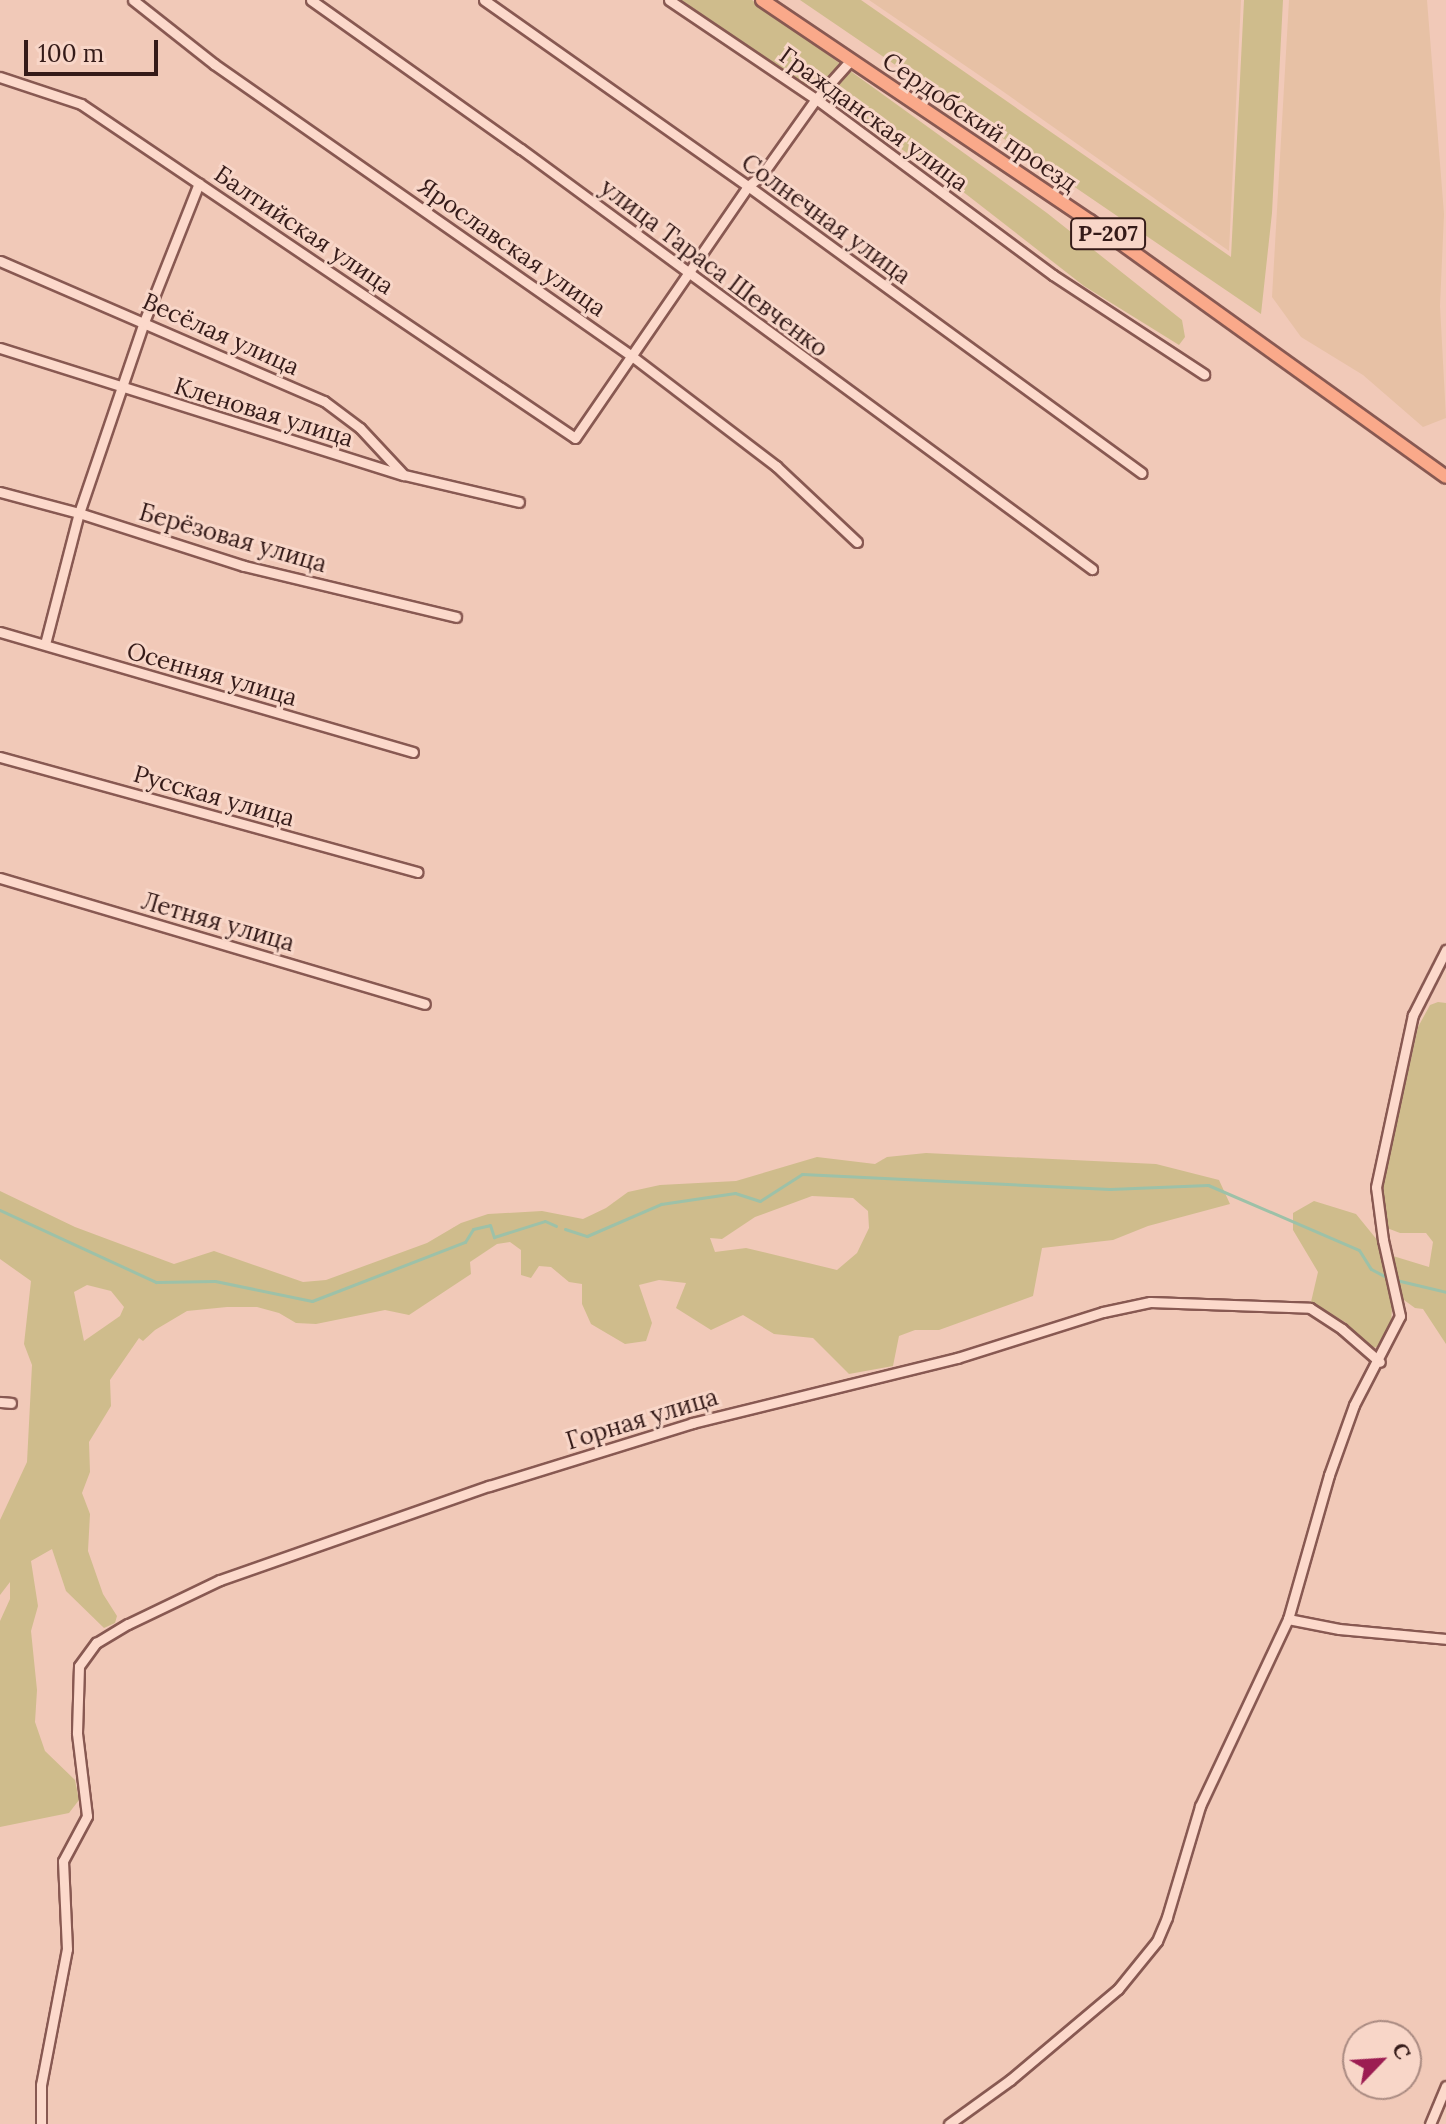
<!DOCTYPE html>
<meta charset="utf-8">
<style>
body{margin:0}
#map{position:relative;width:1446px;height:2124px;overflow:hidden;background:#f1c9b8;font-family:Lora,serif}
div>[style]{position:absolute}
.farmland>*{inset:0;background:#e7c1a5}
.green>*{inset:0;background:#cfbc8c}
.stream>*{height:3px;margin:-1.5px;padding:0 1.5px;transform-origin:1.5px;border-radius:1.5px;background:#9dc1a8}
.roads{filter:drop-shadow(2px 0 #885952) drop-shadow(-2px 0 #885952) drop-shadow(0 2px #885952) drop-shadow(0 -2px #885952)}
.minor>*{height:9px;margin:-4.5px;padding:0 4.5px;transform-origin:4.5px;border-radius:4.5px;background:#fcd9cb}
.major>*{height:12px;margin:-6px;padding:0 6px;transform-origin:6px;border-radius:6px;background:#faa98a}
span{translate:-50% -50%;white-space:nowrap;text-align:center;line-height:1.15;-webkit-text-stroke:6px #f8d6c8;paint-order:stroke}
.shield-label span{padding:2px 6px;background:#f8d6c8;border:2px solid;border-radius:6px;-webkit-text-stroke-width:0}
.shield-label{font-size:22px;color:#351b19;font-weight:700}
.street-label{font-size:24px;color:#351b19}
.north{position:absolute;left:1342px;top:2020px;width:80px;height:80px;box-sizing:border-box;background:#f8d6c8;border:2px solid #aa8b82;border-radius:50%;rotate:65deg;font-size:22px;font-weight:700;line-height:32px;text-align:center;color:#351b19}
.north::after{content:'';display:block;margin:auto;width:28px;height:36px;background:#9c1d52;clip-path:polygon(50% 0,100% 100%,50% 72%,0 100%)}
.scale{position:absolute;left:24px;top:40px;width:134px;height:36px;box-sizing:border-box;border:4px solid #351b19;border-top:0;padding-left:10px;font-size:24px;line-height:28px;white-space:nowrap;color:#351b19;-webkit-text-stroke:6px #f8d6c8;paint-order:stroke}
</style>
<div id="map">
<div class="farmland">
<div style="clip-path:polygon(869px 0,1241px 0,1229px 251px,998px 88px)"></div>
<div style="clip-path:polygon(1289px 0,1427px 0,1444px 214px,1440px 306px,1446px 418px,1423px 427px,1363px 375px,1301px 337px,1272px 297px)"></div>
</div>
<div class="green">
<div style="clip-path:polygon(681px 0,752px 0,1047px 213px,1182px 320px,1185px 337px,1179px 345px,1084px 286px,953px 184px)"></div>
<div style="clip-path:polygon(800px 0,861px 0,1231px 257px,1244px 0,1283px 0,1272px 213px,1261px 314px)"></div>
<div style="clip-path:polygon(1438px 1002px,1446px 1003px,1446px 1344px,1423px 1309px,1415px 1308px,1397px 1295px,1393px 1256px,1429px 1267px,1433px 1242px,1426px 1233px,1400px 1233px,1387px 1228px,1383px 1185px,1418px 1027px,1430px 1005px)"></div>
<div style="clip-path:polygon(evenodd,926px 1153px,1156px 1164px,1219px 1180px,1230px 1204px,1148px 1226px,1113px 1240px,1042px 1248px,1033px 1296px,939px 1330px,915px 1330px,899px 1336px,893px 1366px,849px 1374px,813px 1338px,774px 1334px,743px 1315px,711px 1330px,676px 1308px,686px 1283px,659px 1280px,639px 1285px,652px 1323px,646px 1341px,625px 1344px,591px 1324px,582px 1304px,582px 1284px,569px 1282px,551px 1267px,539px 1266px,531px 1278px,521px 1275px,521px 1250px,510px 1242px,497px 1244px,470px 1262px,471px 1274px,409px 1315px,385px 1310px,316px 1324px,296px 1323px,279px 1313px,257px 1307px,227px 1307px,187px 1311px,155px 1330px,143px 1341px,139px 1338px,110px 1380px,111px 1406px,89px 1442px,90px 1472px,82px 1493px,90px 1514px,88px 1551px,103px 1594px,117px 1616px,115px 1623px,104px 1628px,66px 1591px,52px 1549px,31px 1561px,38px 1606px,31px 1631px,37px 1690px,35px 1722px,45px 1751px,75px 1780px,79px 1800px,69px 1813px,0 1827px,0 1621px,10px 1599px,10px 1582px,0 1595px,0 1520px,27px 1462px,32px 1365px,24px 1344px,31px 1281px,0 1259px,0 1191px,75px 1227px,174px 1264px,214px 1251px,303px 1282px,326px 1280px,427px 1243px,461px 1223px,488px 1214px,542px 1211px,583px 1219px,606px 1208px,628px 1192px,660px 1185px,736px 1181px,817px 1157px,875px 1164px,887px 1157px,926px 1153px,812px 1196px,853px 1198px,868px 1211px,869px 1228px,857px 1253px,837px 1270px,746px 1248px,715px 1252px,710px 1238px,722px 1239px,755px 1217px,812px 1196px,926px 1153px,87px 1285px,111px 1291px,124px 1307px,120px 1316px,84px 1341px,74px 1292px,87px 1285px)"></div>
<div style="clip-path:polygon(1314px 1201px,1356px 1214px,1378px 1241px,1392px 1308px,1391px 1324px,1377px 1347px,1371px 1348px,1345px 1322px,1311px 1302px,1318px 1272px,1293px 1230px,1293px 1213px)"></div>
</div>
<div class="stream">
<div style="left:0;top:1210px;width:172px;rotate:24.8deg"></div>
<div style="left:156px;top:1282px;width:59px;rotate:-1deg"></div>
<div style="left:215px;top:1281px;width:99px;rotate:11.7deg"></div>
<div style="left:312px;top:1301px;width:164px;rotate:-21.1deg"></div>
<div style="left:465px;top:1242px;width:15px;rotate:-58deg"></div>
<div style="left:473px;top:1229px;width:17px;rotate:-13deg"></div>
<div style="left:490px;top:1225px;width:13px;rotate:72deg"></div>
<div style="left:494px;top:1237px;width:53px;rotate:-17.4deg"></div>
<div style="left:545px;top:1221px;width:12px;rotate:24deg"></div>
<div style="left:565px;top:1229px;width:23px;rotate:18deg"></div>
<div style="left:587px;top:1236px;width:81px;rotate:-23.4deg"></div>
<div style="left:661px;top:1204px;width:75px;rotate:-8.5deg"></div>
<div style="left:735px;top:1193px;width:26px;rotate:18deg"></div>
<div style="left:760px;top:1201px;width:50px;rotate:-32.7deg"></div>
<div style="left:802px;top:1174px;width:308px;rotate:2.8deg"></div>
<div style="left:1110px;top:1189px;width:98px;rotate:-2.3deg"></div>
<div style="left:1208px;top:1185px;width:164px;rotate:23.3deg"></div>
<div style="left:1359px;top:1250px;width:22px;rotate:58deg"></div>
<div style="left:1371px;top:1269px;width:19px;rotate:28deg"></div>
<div style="left:1396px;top:1280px;width:51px;rotate:13.5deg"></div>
</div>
<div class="roads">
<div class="minor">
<div style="left:133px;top:0;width:103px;rotate:38.3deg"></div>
<div style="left:214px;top:64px;width:511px;rotate:34.96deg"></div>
<div style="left:633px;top:357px;width:180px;rotate:37.3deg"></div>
<div style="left:776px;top:466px;width:111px;rotate:43.2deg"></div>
<div style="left:311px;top:0;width:257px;rotate:35.4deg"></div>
<div style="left:521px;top:149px;width:709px;rotate:36.34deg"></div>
<div style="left:484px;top:0;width:323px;rotate:35.2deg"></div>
<div style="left:748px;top:186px;width:487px;rotate:36.1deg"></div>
<div style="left:669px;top:0;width:177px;rotate:34deg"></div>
<div style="left:816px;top:99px;width:295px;rotate:36.6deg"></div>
<div style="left:1053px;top:275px;width:181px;rotate:33.3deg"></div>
<div style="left:0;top:77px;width:85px;rotate:18.4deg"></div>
<div style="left:81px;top:104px;width:596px;rotate:34.06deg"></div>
<div style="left:575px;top:438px;width:306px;rotate:-55.5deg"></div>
<div style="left:748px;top:186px;width:16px;rotate:-38deg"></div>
<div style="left:761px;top:176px;width:95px;rotate:-54.5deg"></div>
<div style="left:816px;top:99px;width:51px;rotate:-48.2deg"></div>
<div style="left:0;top:261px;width:353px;rotate:23.4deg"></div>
<div style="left:324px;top:401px;width:45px;rotate:36.9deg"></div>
<div style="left:360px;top:428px;width:62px;rotate:47deg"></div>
<div style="left:0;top:348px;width:423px;rotate:17.5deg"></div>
<div style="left:404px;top:475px;width:118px;rotate:13.2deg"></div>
<div style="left:0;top:492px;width:82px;rotate:14.9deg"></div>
<div style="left:79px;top:513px;width:173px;rotate:17.8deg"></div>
<div style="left:244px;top:566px;width:218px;rotate:13.5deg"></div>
<div style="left:0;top:632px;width:430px;rotate:16.2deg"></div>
<div style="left:45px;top:644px;width:135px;rotate:-75.5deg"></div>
<div style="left:79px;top:513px;width:202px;rotate:-71.2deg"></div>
<div style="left:144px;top:322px;width:149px;rotate:-68.4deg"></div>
<div style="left:0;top:757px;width:433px;rotate:15.4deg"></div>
<div style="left:0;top:878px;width:443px;rotate:16.5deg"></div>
<div style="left:0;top:1402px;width:11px;rotate:5deg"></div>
<div style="left:1288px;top:1619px;width:52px;rotate:11.1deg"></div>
<div style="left:1339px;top:1629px;width:107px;rotate:5.3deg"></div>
<div style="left:41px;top:2124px;width:39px;rotate:-90deg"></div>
<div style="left:41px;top:2085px;width:138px;rotate:-79.2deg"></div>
<div style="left:67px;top:1949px;width:88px;rotate:-92.6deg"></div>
<div style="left:63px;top:1861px;width:51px;rotate:-61.9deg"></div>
<div style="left:87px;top:1816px;width:84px;rotate:-96.9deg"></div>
<div style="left:77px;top:1733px;width:67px;rotate:-88.3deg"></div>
<div style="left:79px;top:1666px;width:29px;rotate:-54deg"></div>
<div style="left:96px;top:1643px;width:37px;rotate:-31deg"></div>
<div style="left:128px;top:1624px;width:102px;rotate:-25.6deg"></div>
<div style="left:220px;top:1580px;width:285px;rotate:-19.3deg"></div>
<div style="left:489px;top:1486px;width:213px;rotate:-17.2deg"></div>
<div style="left:692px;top:1423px;width:273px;rotate:-13.8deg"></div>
<div style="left:957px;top:1358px;width:153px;rotate:-17.5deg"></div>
<div style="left:1103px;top:1312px;width:48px;rotate:-12deg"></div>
<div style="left:1150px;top:1302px;width:160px;rotate:2.1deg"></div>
<div style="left:1310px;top:1308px;width:38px;rotate:33deg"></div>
<div style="left:1342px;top:1329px;width:50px;rotate:41deg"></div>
<div style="left:949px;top:2124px;width:75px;rotate:-35.8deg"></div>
<div style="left:1010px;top:2080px;width:141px;rotate:-40.1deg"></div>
<div style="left:1118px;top:1989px;width:62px;rotate:-50.9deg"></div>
<div style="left:1157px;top:1941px;width:26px;rotate:-67deg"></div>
<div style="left:1167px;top:1917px;width:116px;rotate:-73.4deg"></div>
<div style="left:1200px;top:1806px;width:207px;rotate:-64.8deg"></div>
<div style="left:1288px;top:1619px;width:150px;rotate:-74.1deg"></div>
<div style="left:1329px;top:1475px;width:74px;rotate:-70.3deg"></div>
<div style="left:1354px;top:1405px;width:100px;rotate:-62.7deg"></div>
<div style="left:1400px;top:1316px;width:78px;rotate:-102.6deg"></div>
<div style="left:1383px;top:1240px;width:53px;rotate:-97.5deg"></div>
<div style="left:1376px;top:1187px;width:176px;rotate:-77.9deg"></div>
<div style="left:1413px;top:1015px;width:73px;rotate:-63.1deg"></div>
<div style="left:1430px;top:2124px;width:41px;rotate:-67.2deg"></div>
</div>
<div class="major">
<div style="left:762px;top:0;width:396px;rotate:34deg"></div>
<div style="left:1090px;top:221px;width:438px;rotate:35.7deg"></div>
</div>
</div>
<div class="shield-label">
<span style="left:1108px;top:234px">Р-207</span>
</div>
<div class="street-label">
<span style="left:874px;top:119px;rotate:36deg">Гражданская улица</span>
<span style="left:980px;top:122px;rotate:34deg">Сердобский проезд</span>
<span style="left:826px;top:219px;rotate:36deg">Солнечная улица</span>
<span style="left:304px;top:230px;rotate:34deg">Балтийская улица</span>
<span style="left:512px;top:247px;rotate:35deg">Ярославская улица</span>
<span style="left:714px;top:268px;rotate:37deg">улица Тараса Шевченко</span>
<span style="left:221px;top:334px;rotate:24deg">Весёлая улица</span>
<span style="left:264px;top:412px;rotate:17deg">Кленовая улица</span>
<span style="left:233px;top:538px;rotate:16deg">Берёзовая улица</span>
<span style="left:212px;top:674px;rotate:16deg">Осенняя улица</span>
<span style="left:214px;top:796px;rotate:16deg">Русская улица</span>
<span style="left:218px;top:922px;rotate:16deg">Летняя улица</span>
<span style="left:642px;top:1419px;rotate:-17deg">Горная улица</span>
</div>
<div class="north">С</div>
<div class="scale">100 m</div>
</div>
